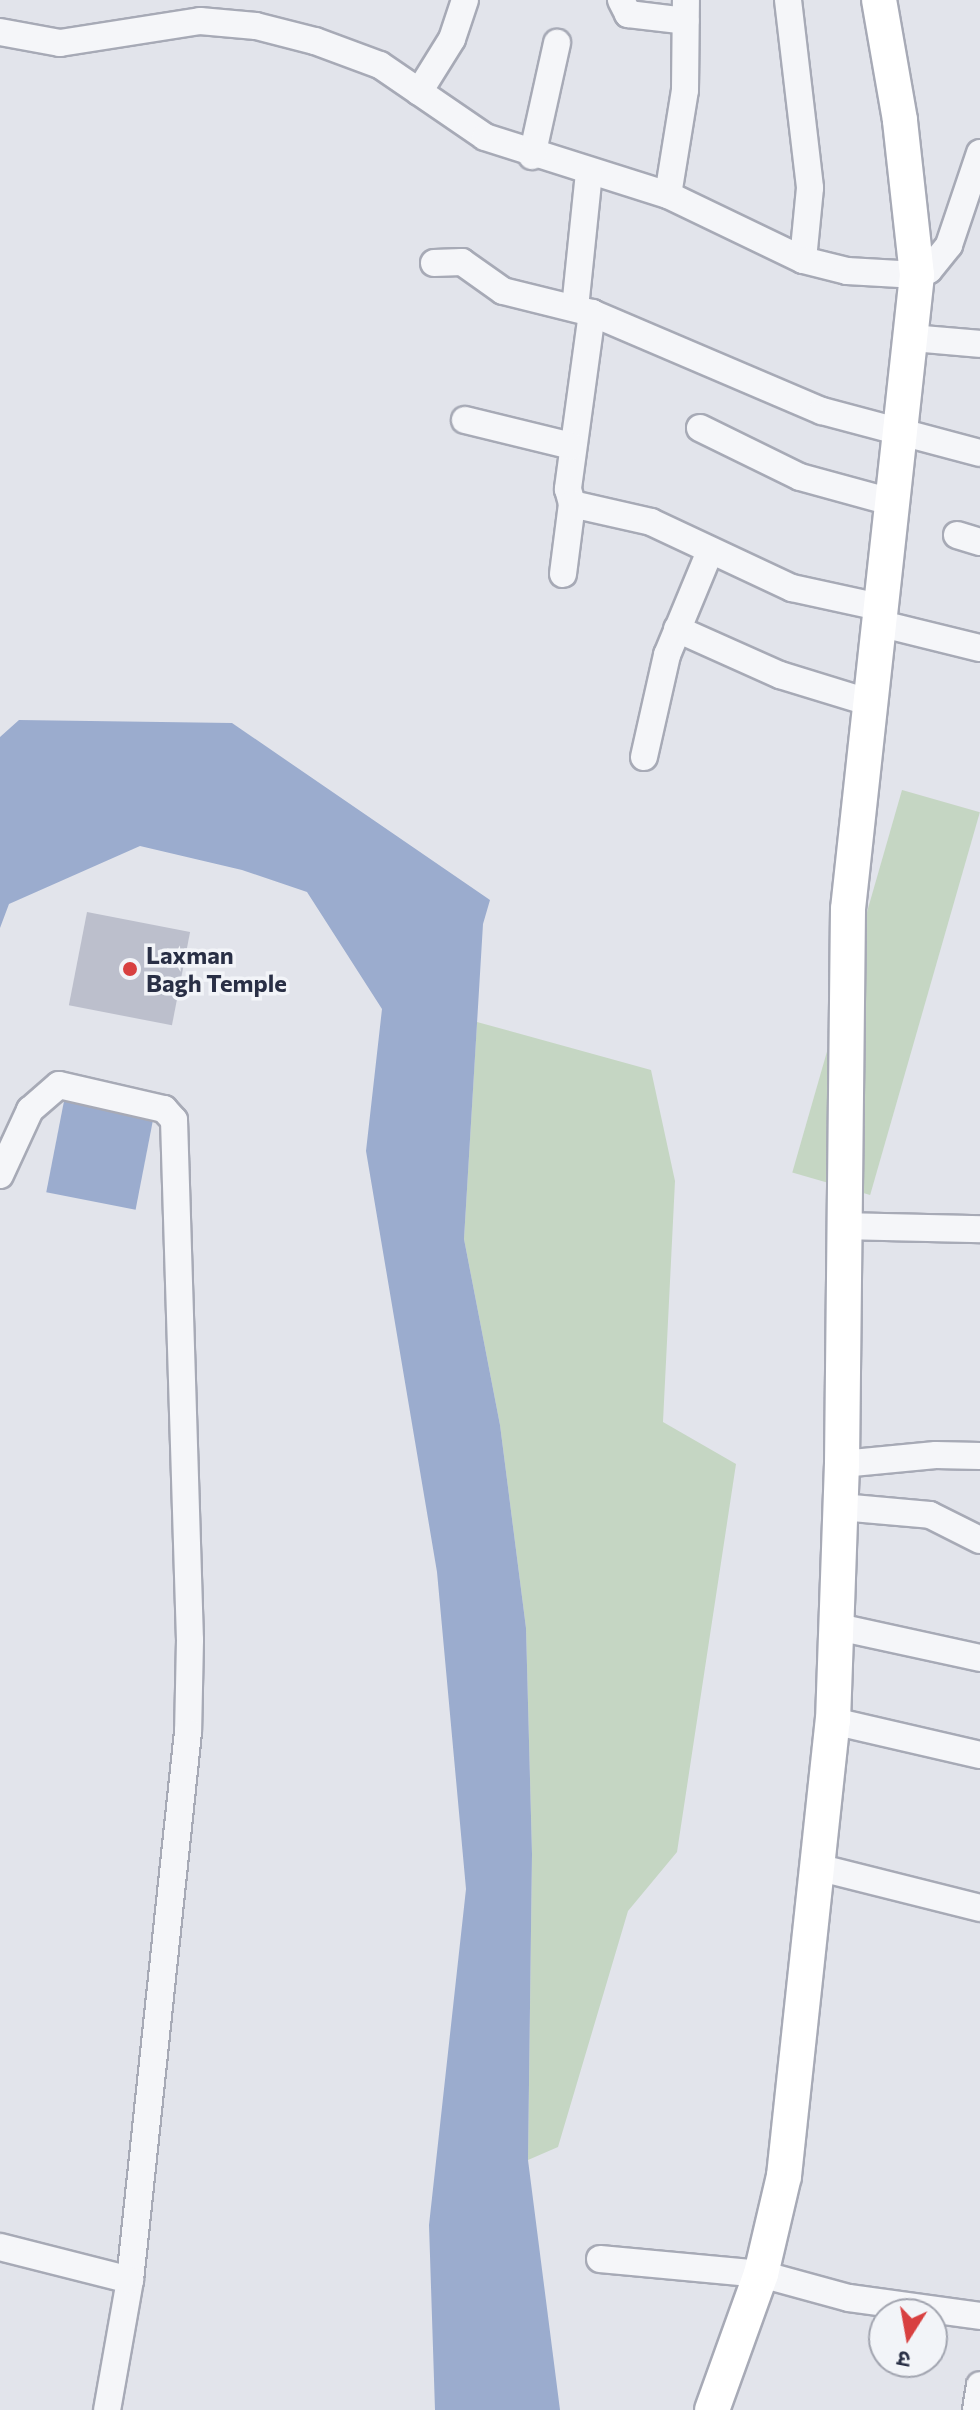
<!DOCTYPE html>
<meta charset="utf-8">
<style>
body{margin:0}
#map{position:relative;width:980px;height:2410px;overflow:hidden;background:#e2e4eb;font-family:Commissioner,"Noto Sans Devanagari",sans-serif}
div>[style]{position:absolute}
.green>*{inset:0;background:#c5d6c3;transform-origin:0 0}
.water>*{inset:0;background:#9bacce;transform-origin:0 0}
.building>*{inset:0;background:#bcbfcc;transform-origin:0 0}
.roads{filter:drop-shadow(2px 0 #a7aab6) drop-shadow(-2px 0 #a7aab6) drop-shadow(0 2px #a7aab6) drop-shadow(0 -2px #a7aab6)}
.minor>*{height:26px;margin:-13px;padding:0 13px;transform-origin:13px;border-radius:13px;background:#f5f6f9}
.major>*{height:34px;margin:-17px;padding:0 17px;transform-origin:17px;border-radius:17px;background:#fff}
.dots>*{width:22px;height:22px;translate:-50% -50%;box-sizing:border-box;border:4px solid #f2f4f8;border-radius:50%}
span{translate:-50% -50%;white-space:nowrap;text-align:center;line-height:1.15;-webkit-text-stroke:7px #f2f4f8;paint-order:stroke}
.poi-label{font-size:24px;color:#292f45;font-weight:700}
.left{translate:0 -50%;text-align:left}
.north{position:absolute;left:868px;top:2298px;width:80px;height:80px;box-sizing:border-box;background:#f2f4f8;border:2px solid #a2a5b0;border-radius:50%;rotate:191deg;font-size:22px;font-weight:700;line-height:32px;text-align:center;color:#292f45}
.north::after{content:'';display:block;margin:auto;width:28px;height:36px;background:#d84040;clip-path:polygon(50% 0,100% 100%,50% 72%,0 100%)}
</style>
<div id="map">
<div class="green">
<div style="left:902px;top:790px;width:81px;height:398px;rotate:16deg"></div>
<div style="clip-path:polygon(477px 1022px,651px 1070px,675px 1181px,663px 1422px,736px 1464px,677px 1852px,628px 1911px,558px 2147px,528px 2160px,532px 1854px,526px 1628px,500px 1425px,464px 1239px)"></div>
</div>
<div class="water">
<div style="clip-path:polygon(19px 720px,232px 723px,490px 900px,483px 924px,464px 1239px,500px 1425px,526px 1628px,532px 1854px,528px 2160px,560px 2410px,435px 2410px,429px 2225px,466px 1889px,437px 1572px,366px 1151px,382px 1009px,307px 892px,242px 870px,140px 846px,9px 904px,0 928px,0 737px)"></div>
<div style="left:64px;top:1101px;width:91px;height:93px;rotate:11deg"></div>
</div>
<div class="building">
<div style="left:87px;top:912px;width:105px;height:95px;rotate:11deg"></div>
</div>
<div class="roads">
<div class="minor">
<div style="left:621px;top:0;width:16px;rotate:63deg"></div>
<div style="left:628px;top:14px;width:58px;rotate:6.9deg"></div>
<div style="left:788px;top:0;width:189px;rotate:83.3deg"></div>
<div style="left:810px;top:188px;width:72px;rotate:95.6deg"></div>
<div style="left:0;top:32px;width:61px;rotate:10.4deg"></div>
<div style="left:60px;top:43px;width:142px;rotate:-8.9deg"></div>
<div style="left:200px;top:21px;width:56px;rotate:5.1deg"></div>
<div style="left:256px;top:26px;width:61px;rotate:14.3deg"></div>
<div style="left:315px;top:41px;width:69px;rotate:20.3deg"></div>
<div style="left:380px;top:65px;width:127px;rotate:34.4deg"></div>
<div style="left:485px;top:137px;width:192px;rotate:17.6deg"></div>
<div style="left:668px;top:195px;width:150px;rotate:25.7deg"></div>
<div style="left:803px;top:260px;width:45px;rotate:14deg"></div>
<div style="left:847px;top:271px;width:70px;rotate:3.3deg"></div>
<div style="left:917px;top:275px;width:13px;rotate:-23deg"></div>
<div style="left:929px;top:270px;width:32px;rotate:-51deg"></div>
<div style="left:949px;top:245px;width:97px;rotate:-71.4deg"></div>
<div style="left:419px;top:92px;width:62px;rotate:-58.1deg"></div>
<div style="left:452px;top:39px;width:41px;rotate:-71.6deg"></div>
<div style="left:532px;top:156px;width:116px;rotate:-77.5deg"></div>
<div style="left:668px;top:195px;width:106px;rotate:-80.8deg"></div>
<div style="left:685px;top:90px;width:90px;rotate:-89.4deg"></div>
<div style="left:434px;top:263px;width:28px;rotate:-2deg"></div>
<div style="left:462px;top:262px;width:50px;rotate:35.3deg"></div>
<div style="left:503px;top:291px;width:92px;rotate:13.9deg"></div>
<div style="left:592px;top:313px;width:250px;rotate:23.1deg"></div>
<div style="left:822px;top:411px;width:163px;rotate:14.9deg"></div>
<div style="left:575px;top:308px;width:136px;rotate:-84.1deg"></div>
<div style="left:592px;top:313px;width:178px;rotate:97.8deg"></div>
<div style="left:568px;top:489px;width:16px;rotate:75deg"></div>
<div style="left:572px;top:504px;width:81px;rotate:12.8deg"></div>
<div style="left:651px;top:522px;width:156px;rotate:25.1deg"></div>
<div style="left:792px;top:588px;width:94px;rotate:12.3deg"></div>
<div style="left:912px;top:338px;width:68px;rotate:5deg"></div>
<div style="left:465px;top:420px;width:110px;rotate:13.7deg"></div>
<div style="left:700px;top:428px;width:111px;rotate:26.1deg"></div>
<div style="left:800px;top:477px;width:98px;rotate:15.3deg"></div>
<div style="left:957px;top:535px;width:24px;rotate:17deg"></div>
<div style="left:563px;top:574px;width:71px;rotate:-82.7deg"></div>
<div style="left:882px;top:624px;width:101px;rotate:13.8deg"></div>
<div style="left:677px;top:629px;width:113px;rotate:24.1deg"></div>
<div style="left:780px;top:675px;width:95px;rotate:17.1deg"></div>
<div style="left:644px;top:757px;width:105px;rotate:-77.3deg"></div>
<div style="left:667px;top:655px;width:113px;rotate:-67.5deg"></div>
<div style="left:0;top:1175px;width:72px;rotate:-65.2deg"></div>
<div style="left:30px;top:1110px;width:38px;rotate:-41deg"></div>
<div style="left:59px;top:1085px;width:108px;rotate:12.9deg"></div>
<div style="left:164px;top:1109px;width:15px;rotate:48deg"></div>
<div style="left:174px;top:1120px;width:520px;rotate:88.24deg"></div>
<div style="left:190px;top:1640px;width:92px;rotate:91.2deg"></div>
<div style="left:188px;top:1732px;width:551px;rotate:96.04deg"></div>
<div style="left:130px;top:2280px;width:132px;rotate:100deg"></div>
<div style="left:843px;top:1226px;width:137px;rotate:1.3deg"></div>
<div style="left:842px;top:1464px;width:94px;rotate:-5.5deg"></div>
<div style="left:936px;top:1455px;width:44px;rotate:1.3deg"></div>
<div style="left:841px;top:1507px;width:89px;rotate:5.1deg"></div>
<div style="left:930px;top:1515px;width:56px;rotate:26.6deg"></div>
<div style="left:838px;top:1627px;width:145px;rotate:12.3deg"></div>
<div style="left:833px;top:1721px;width:151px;rotate:13deg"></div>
<div style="left:821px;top:1868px;width:164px;rotate:14.1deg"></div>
<div style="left:0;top:2247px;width:134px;rotate:14.2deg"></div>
<div style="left:600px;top:2259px;width:162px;rotate:5.3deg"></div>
<div style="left:761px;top:2274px;width:91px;rotate:15.3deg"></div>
<div style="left:849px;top:2298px;width:132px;rotate:7.8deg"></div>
<div style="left:976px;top:2410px;width:25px;rotate:-81deg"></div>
</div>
<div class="major">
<div style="left:712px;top:2410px;width:145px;rotate:-70.2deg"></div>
<div style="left:761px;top:2274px;width:101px;rotate:-76.8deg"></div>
<div style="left:784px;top:2176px;width:458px;rotate:-83.9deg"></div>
<div style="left:833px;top:1721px;width:257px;rotate:-88deg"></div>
<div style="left:842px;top:1464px;width:555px;rotate:-89.38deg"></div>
<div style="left:848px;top:909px;width:638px;rotate:-83.79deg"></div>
<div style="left:917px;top:275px;width:156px;rotate:-96.3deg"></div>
<div style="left:900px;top:120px;width:122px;rotate:-99.9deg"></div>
</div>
</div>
<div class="dots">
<div style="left:130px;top:969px;background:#d84040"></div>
</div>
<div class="poi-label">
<span class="left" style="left:146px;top:969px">Laxman<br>Bagh Temple</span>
</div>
<div class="north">उ</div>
</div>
